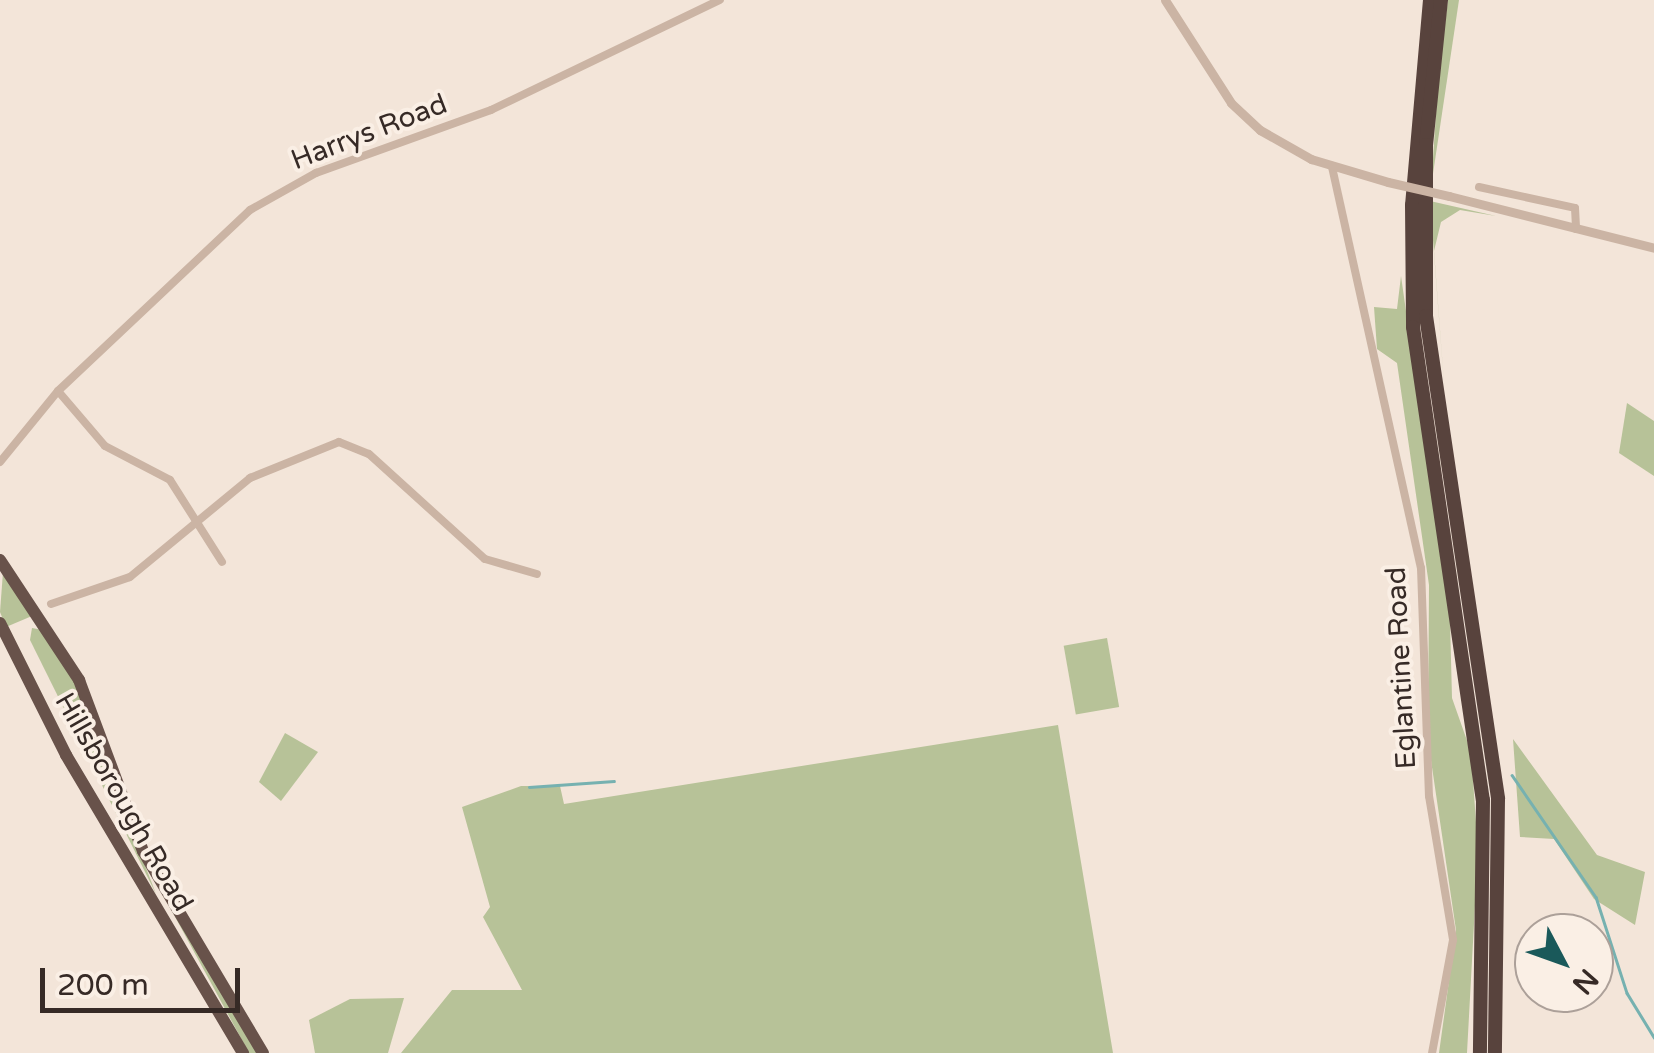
<!DOCTYPE html>
<style>
body{margin:0}
#map{position:relative;width:1654px;height:1053px;overflow:hidden;background:#f3e5d9;font-family:"Varela Round",sans-serif}
div>[style]{position:absolute}
.green>*{inset:0;background:#b7c298;transform-origin:0 0}
.stream>*{height:2.5px;margin:-1.25px;padding:0 1.25px;transform-origin:1.25px;border-radius:1.25px;background:#76b1b0}
.minor>*{height:8px;margin:-4px;padding:0 4px;transform-origin:4px;border-radius:4px;background:#cbb4a4}
.tertiary>*{height:9px;margin:-4.5px;padding:0 4.5px;transform-origin:4.5px;border-radius:4.5px;background:#cbb4a4}
.trunk>*{height:12px;margin:-6px;padding:0 6px;transform-origin:6px;border-radius:6px;background:#68524a}
.motorway>*{height:14px;margin:-7px;padding:0 7px;transform-origin:7px;border-radius:7px;background:#58433d}
.tertiary-bridge>*{height:9px;margin:-4.5px;padding:0 4.5px;transform-origin:4.5px;border-radius:4.5px;background:#cbb4a4}
span{translate:-50% -50%;white-space:nowrap;text-align:center;line-height:1.15;-webkit-text-stroke:8px #faefe5;paint-order:stroke}
.street-label{font-size:28px;color:#362a26}
.north{position:absolute;left:1514px;top:913px;width:100px;height:100px;box-sizing:border-box;background:#faefe5;border:2px solid #aca099;border-radius:50%;rotate:131deg;font-size:28px;font-weight:700;line-height:40px;text-align:center;color:#362a26}
.north::after{content:'';display:block;margin:auto;width:35px;height:45px;background:#1a595a;clip-path:polygon(50% 0,100% 100%,50% 72%,0 100%)}
.scale{position:absolute;left:40px;top:968px;width:200px;height:45px;box-sizing:border-box;border:5px solid #362a26;border-top:0;padding-left:12px;font-size:30px;line-height:35px;white-space:nowrap;color:#362a26;-webkit-text-stroke:8px #faefe5;paint-order:stroke}
</style>
<div id="map">
<div class="green">
<div style="clip-path:polygon(1448px 0,1459px 0,1431px 187px,1439px 70px)"></div>
<div style="clip-path:polygon(1430px 201px,1496px 216px,1460px 210px,1441px 222px,1434px 251px,1447px 422px)"></div>
<div style="clip-path:polygon(1401px 276px,1450px 620px,1452px 698px,1471px 752px,1478px 850px,1467px 1053px,1439px 1053px,1456px 930px,1428px 740px,1429px 585px,1397px 363px,1377px 349px,1374px 307px,1397px 309px)"></div>
<div style="clip-path:polygon(1627px 403px,1654px 421px,1654px 476px,1619px 453px)"></div>
<div style="clip-path:polygon(3px 572px,32px 616px,6px 627px,0 612px)"></div>
<div style="clip-path:polygon(32px 628px,43px 630px,75px 682px,156px 894px,30px 640px)"></div>
<div style="left:1107px;top:638px;width:70px;height:44px;rotate:80deg"></div>
<div style="clip-path:polygon(1058px 725px,1113px 1053px,401px 1053px,452px 990px,522px 990px,483px 917px,490px 907px,462px 807px,521px 786px,560px 786px,564px 804px)"></div>
<div style="clip-path:polygon(285px 733px,318px 752px,281px 801px,259px 782px)"></div>
<div style="clip-path:polygon(1513px 739px,1597px 855px,1645px 872px,1635px 925px,1594px 899px,1554px 839px,1520px 837px)"></div>
<div style="clip-path:polygon(167px 902px,258px 1053px,249px 1053px)"></div>
<div style="clip-path:polygon(404px 998px,388px 1053px,315px 1053px,309px 1020px,350px 999px)"></div>
</div>
<div class="stream">
<div style="left:1512px;top:775px;width:148px;rotate:55.5deg"></div>
<div style="left:1596px;top:897px;width:101px;rotate:72.1deg"></div>
<div style="left:1627px;top:993px;width:52px;rotate:58.5deg"></div>
<div style="left:529px;top:787px;width:85px;rotate:-4deg"></div>
</div>
<div class="minor">
<div style="left:1332px;top:167px;width:411px;rotate:77.5deg"></div>
<div style="left:1421px;top:568px;width:228px;rotate:88deg"></div>
<div style="left:1429px;top:796px;width:146px;rotate:80.5deg"></div>
<div style="left:1453px;top:940px;width:115px;rotate:100.5deg"></div>
<div style="left:1479px;top:187px;width:98px;rotate:12.3deg"></div>
<div style="left:1575px;top:208px;width:21px;rotate:87deg"></div>
<div style="left:58px;top:391px;width:72px;rotate:49.5deg"></div>
<div style="left:105px;top:446px;width:73px;rotate:27.6deg"></div>
<div style="left:170px;top:480px;width:97px;rotate:57.6deg"></div>
<div style="left:0;top:462px;width:92px;rotate:-50.8deg"></div>
<div style="left:58px;top:391px;width:264px;rotate:-43.3deg"></div>
<div style="left:250px;top:210px;width:76px;rotate:-29.3deg"></div>
<div style="left:316px;top:173px;width:186px;rotate:-19.8deg"></div>
<div style="left:491px;top:110px;width:254px;rotate:-25.7deg"></div>
<div style="left:51px;top:604px;width:83px;rotate:-18.9deg"></div>
<div style="left:130px;top:577px;width:156px;rotate:-39.5deg"></div>
<div style="left:250px;top:478px;width:96px;rotate:-22deg"></div>
<div style="left:339px;top:442px;width:32px;rotate:22deg"></div>
<div style="left:369px;top:454px;width:156px;rotate:42.2deg"></div>
<div style="left:485px;top:559px;width:54px;rotate:16.1deg"></div>
</div>
<div class="tertiary">
<div style="left:1165px;top:0;width:122px;rotate:57.3deg"></div>
<div style="left:1231px;top:103px;width:40px;rotate:43deg"></div>
<div style="left:1260px;top:130px;width:59px;rotate:29.6deg"></div>
<div style="left:1311px;top:159px;width:80px;rotate:16.6deg"></div>
<div style="left:1449px;top:196px;width:211px;rotate:14.2deg"></div>
</div>
<div class="trunk">
<div style="left:0;top:560px;width:144px;rotate:56.6deg"></div>
<div style="left:79px;top:680px;width:183px;rotate:69.5deg"></div>
<div style="left:143px;top:851px;width:235px;rotate:59.3deg"></div>
<div style="left:0;top:623px;width:148px;rotate:63.4deg"></div>
<div style="left:66px;top:755px;width:347px;rotate:59.3deg"></div>
</div>
<div class="motorway">
<div style="left:1430px;top:0;width:206px;rotate:95deg"></div>
<div style="left:1412px;top:205px;width:122px;rotate:89.5deg"></div>
<div style="left:1413px;top:327px;width:478px;rotate:81.6deg"></div>
<div style="left:1483px;top:800px;width:253px;rotate:90.7deg"></div>
<div style="left:1441px;top:0;width:146px;rotate:95.9deg"></div>
<div style="left:1426px;top:145px;width:171px;rotate:90deg"></div>
<div style="left:1426px;top:316px;width:488px;rotate:81.5deg"></div>
<div style="left:1498px;top:799px;width:254px;rotate:90.7deg"></div>
</div>
<div class="tertiary-bridge">
<div style="left:1388px;top:182px;width:63px;rotate:12.9deg"></div>
</div>
<div class="street-label">
<span style="left:369px;top:132px;rotate:-21deg">Harrys Road</span>
<span style="left:1401px;top:668px;rotate:-93deg">Eglantine Road</span>
<span style="left:124px;top:802px;rotate:60deg">Hillsborough Road</span>
</div>
<div class="north">N</div>
<div class="scale">200 m</div>
</div>
